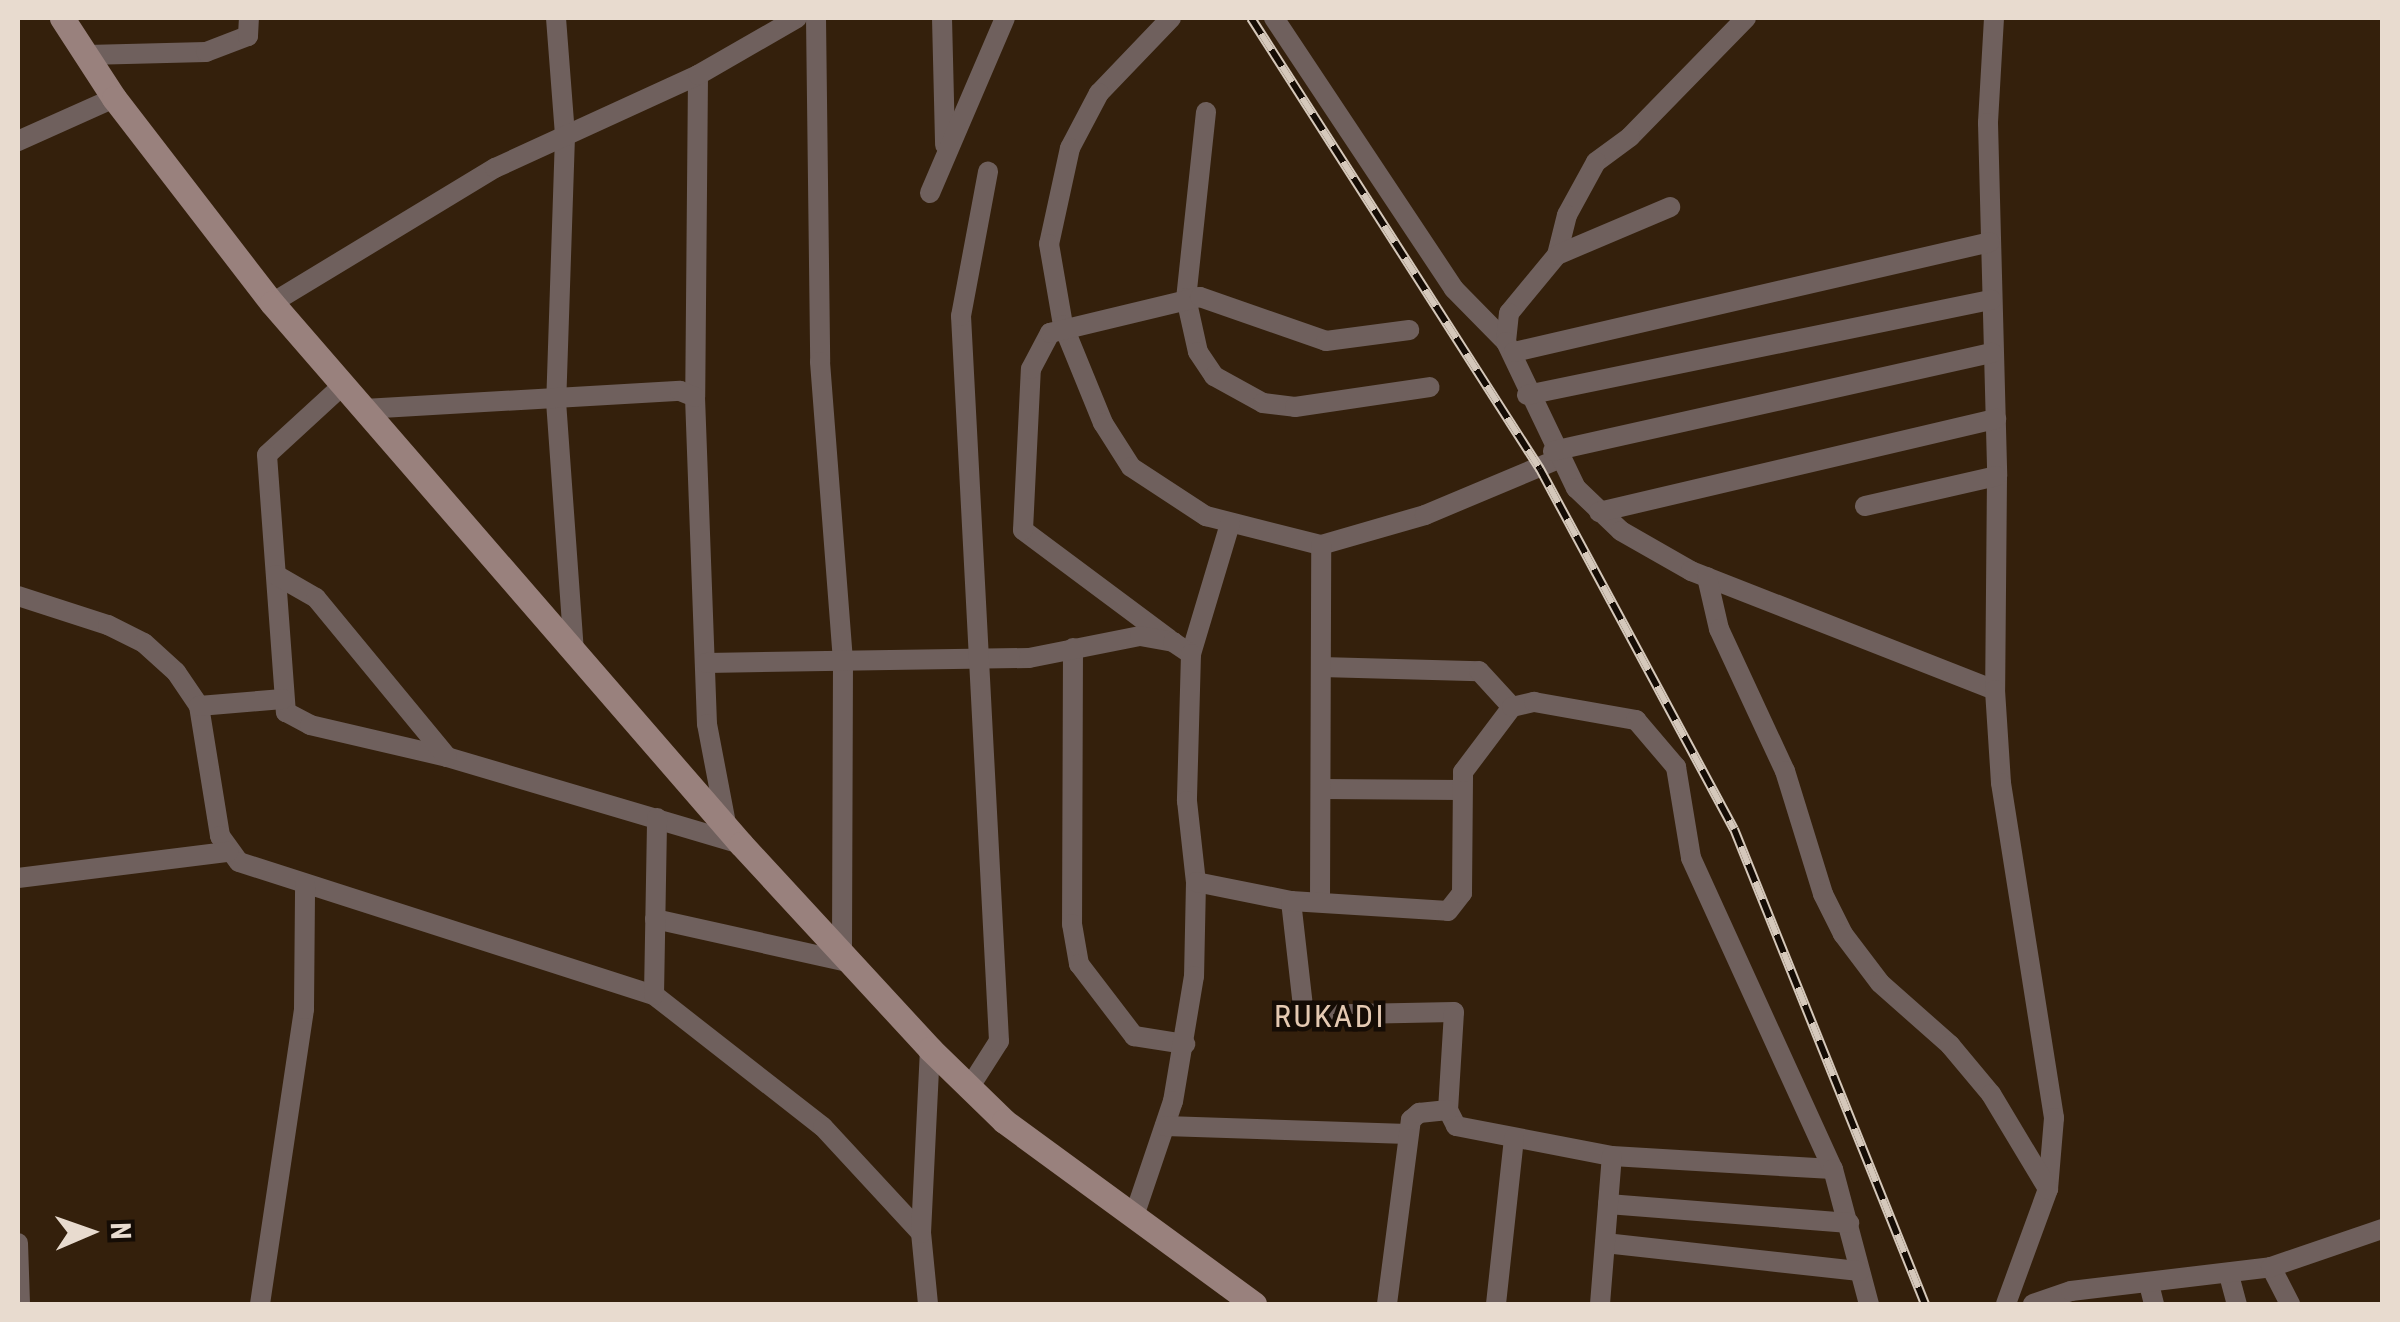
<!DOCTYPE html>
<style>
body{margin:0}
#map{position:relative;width:2400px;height:1322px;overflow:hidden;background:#34200c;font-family:"Roboto Condensed",sans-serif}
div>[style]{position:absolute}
.street>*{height:20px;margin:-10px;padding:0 10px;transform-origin:10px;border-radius:10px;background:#6f605d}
.secondary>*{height:25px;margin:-12.5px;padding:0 12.5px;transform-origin:12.5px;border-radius:12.5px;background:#99817d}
.rail>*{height:10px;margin-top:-5px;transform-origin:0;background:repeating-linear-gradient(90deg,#150c05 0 19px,#d5c8bb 0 38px);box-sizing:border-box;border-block:2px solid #d5c8bb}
span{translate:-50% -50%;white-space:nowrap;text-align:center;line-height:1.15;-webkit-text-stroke:9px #150c05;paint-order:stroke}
.quarter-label{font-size:32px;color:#e4c9b2;letter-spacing:2.5px}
.frame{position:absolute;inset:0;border:20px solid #e8dbcf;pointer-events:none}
.north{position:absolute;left:40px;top:1182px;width:100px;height:100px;-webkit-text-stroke:8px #150c05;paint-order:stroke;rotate:88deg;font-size:28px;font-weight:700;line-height:40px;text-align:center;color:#e8dbcf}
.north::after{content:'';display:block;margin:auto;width:35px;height:45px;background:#e8dbcf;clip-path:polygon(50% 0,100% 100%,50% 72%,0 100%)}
</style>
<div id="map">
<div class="street">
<div style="left:556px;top:18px;width:118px;rotate:85.6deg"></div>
<div style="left:565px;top:136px;width:265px;rotate:91.9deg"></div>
<div style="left:556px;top:401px;width:250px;rotate:85.9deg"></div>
<div style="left:816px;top:18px;width:344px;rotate:89.3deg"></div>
<div style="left:820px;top:362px;width:300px;rotate:85.6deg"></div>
<div style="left:843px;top:661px;width:292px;rotate:90.2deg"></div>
<div style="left:942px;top:18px;width:127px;rotate:88.6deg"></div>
<div style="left:1171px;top:18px;width:104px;rotate:133.8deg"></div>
<div style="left:1099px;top:93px;width:62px;rotate:117.8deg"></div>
<div style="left:1070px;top:148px;width:98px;rotate:102.3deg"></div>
<div style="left:1049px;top:244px;width:82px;rotate:80.2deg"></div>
<div style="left:1063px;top:325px;width:106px;rotate:67.8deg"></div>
<div style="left:1103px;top:423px;width:52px;rotate:57.5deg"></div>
<div style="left:1131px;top:467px;width:90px;rotate:33.2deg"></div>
<div style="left:1206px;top:516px;width:119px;rotate:14.2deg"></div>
<div style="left:1321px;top:545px;width:108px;rotate:-16.1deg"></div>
<div style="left:1425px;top:515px;width:144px;rotate:-22.8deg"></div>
<div style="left:1274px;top:18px;width:325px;rotate:56.4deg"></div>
<div style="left:1454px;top:289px;width:74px;rotate:45.5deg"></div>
<div style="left:1746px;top:18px;width:166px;rotate:134.3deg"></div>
<div style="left:1630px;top:137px;width:42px;rotate:143.7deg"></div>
<div style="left:1596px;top:162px;width:60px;rotate:118.7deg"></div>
<div style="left:1567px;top:215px;width:41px;rotate:104deg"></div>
<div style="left:1557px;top:255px;width:75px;rotate:129.6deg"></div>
<div style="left:1509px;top:313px;width:29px;rotate:96deg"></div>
<div style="left:1506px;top:342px;width:162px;rotate:64.4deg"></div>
<div style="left:1576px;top:488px;width:62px;rotate:43.7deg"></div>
<div style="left:1621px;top:531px;width:81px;rotate:29.7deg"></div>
<div style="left:1691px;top:571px;width:326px;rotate:21.4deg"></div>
<div style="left:1994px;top:18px;width:105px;rotate:93.3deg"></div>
<div style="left:1988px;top:123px;width:353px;rotate:88.5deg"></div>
<div style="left:1997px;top:476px;width:214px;rotate:90.5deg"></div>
<div style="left:1995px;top:690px;width:93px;rotate:86.3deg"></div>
<div style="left:2001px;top:783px;width:339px;rotate:81deg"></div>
<div style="left:2054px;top:1118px;width:71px;rotate:94.8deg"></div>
<div style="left:2048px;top:1189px;width:122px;rotate:110.1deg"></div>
<div style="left:87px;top:55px;width:119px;rotate:-1.4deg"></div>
<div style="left:206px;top:52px;width:45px;rotate:-20.9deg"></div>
<div style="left:248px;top:36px;width:18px;rotate:-87deg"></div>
<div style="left:698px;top:75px;width:322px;rotate:90.5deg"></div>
<div style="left:695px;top:397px;width:327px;rotate:87.9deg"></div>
<div style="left:707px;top:724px;width:102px;rotate:79.2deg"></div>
<div style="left:1206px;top:112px;width:187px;rotate:96.1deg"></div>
<div style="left:1186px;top:298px;width:55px;rotate:77.5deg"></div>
<div style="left:1198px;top:352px;width:29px;rotate:56deg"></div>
<div style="left:1214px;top:376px;width:56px;rotate:28.9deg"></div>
<div style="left:1263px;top:403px;width:32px;rotate:7deg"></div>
<div style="left:1295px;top:407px;width:136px;rotate:-8.4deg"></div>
<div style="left:18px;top:141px;width:105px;rotate:-24.1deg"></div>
<div style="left:930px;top:193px;width:190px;rotate:-66.8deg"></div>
<div style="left:1557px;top:255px;width:123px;rotate:-23deg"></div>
<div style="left:272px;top:303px;width:261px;rotate:-31.2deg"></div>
<div style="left:495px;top:168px;width:223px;rotate:-24.6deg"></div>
<div style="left:698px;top:75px;width:114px;rotate:-29.9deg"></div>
<div style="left:1514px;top:352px;width:488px;rotate:-13deg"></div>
<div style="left:343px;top:385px;width:103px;rotate:137.4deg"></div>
<div style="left:267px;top:455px;width:258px;rotate:85.8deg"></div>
<div style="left:286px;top:712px;width:27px;rotate:28deg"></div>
<div style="left:310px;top:725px;width:141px;rotate:13.1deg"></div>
<div style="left:447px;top:757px;width:307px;rotate:16.5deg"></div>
<div style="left:1527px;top:395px;width:474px;rotate:-11.6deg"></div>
<div style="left:364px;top:409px;width:317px;rotate:-3.3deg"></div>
<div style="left:680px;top:391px;width:16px;rotate:22deg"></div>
<div style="left:1553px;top:451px;width:450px;rotate:-12.6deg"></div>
<div style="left:1865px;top:506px;width:135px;rotate:-12.8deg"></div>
<div style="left:1599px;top:512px;width:408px;rotate:-13.2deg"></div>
<div style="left:276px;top:575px;width:46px;rotate:29.9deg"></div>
<div style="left:316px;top:598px;width:206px;rotate:50.5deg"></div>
<div style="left:1707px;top:577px;width:53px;rotate:77deg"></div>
<div style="left:1719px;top:629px;width:157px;rotate:65.1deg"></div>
<div style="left:1785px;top:771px;width:129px;rotate:72.8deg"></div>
<div style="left:1823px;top:894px;width:45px;rotate:63.4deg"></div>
<div style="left:1843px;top:934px;width:61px;rotate:52.9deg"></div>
<div style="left:1880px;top:983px;width:94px;rotate:41.5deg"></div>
<div style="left:1950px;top:1045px;width:64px;rotate:50.1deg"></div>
<div style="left:1991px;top:1094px;width:111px;rotate:59deg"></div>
<div style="left:18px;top:596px;width:95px;rotate:17.9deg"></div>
<div style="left:108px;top:625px;width:40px;rotate:26.6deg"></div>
<div style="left:144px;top:643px;width:43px;rotate:42.2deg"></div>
<div style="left:176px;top:672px;width:41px;rotate:55.9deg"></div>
<div style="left:199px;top:706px;width:132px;rotate:80.8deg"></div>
<div style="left:220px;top:836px;width:32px;rotate:54deg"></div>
<div style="left:239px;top:862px;width:436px;rotate:17.8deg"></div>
<div style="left:654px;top:995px;width:214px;rotate:38deg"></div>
<div style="left:823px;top:1127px;width:144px;rotate:47.2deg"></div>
<div style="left:1169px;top:639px;width:182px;rotate:-143.3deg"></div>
<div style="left:1023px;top:530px;width:161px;rotate:-87.2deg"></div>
<div style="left:1031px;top:369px;width:41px;rotate:-62.2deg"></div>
<div style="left:1050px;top:333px;width:154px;rotate:-13.5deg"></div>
<div style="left:1200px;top:297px;width:133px;rotate:19.2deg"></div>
<div style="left:1326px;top:341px;width:84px;rotate:-7.5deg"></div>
<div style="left:1073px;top:648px;width:276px;rotate:90.2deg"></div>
<div style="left:1072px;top:924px;width:41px;rotate:80.1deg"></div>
<div style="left:1079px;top:964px;width:91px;rotate:52.6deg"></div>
<div style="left:1134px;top:1036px;width:52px;rotate:8.9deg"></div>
<div style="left:1191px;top:654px;width:136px;rotate:-73.3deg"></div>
<div style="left:706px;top:663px;width:323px;rotate:-0.9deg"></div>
<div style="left:1029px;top:658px;width:113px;rotate:-11.2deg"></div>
<div style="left:1140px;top:636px;width:34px;rotate:10deg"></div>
<div style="left:1173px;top:642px;width:22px;rotate:34deg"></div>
<div style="left:1191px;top:654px;width:147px;rotate:91.6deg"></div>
<div style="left:1187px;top:801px;width:81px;rotate:83.7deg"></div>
<div style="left:1196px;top:882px;width:94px;rotate:91.2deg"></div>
<div style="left:1194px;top:976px;width:127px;rotate:99.5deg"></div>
<div style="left:1173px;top:1101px;width:121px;rotate:108.7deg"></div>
<div style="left:1321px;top:667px;width:158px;rotate:1.5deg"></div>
<div style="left:1479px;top:671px;width:49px;rotate:47.5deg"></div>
<div style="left:199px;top:706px;width:84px;rotate:-4.8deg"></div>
<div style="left:1321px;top:789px;width:140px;rotate:0.4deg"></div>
<div style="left:18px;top:878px;width:212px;rotate:-7.1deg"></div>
<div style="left:1196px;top:882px;width:97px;rotate:11.3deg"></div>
<div style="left:1291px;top:901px;width:115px;rotate:83.5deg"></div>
<div style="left:1304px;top:1015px;width:150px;rotate:-1.1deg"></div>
<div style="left:1454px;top:1012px;width:98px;rotate:93.5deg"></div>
<div style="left:1448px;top:1110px;width:18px;rotate:63deg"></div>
<div style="left:1456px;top:1126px;width:159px;rotate:10.9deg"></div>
<div style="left:1612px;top:1156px;width:221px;rotate:3.4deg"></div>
<div style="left:1320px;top:900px;width:355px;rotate:-89.8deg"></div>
<div style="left:1291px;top:901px;width:157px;rotate:3.6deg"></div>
<div style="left:1448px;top:911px;width:23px;rotate:-52deg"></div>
<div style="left:1462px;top:893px;width:121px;rotate:-89.5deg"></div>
<div style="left:1463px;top:772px;width:81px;rotate:-53deg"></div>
<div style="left:1512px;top:707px;width:23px;rotate:-13deg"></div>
<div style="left:1534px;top:702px;width:104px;rotate:10deg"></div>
<div style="left:1636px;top:720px;width:62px;rotate:49.6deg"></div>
<div style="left:1676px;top:767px;width:92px;rotate:80.6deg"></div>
<div style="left:1691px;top:858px;width:342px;rotate:65.5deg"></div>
<div style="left:1833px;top:1169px;width:140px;rotate:75.1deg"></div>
<div style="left:655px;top:919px;width:202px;rotate:12.6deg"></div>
<div style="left:654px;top:995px;width:177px;rotate:-89deg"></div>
<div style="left:971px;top:1085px;width:52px;rotate:-57.5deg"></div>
<div style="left:999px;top:1041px;width:726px;rotate:-93deg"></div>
<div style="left:961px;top:316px;width:147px;rotate:-79.4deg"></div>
<div style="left:1165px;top:1126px;width:243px;rotate:1.9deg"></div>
<div style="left:1608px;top:1204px;width:242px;rotate:4.5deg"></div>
<div style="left:18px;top:1243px;width:61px;rotate:88.1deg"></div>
<div style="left:1605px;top:1243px;width:256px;rotate:6.3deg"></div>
<div style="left:2271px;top:1267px;width:42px;rotate:62.8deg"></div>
<div style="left:2229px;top:1275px;width:30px;rotate:75deg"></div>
<div style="left:2149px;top:1284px;width:21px;rotate:76deg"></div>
<div style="left:260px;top:1304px;width:298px;rotate:-81.5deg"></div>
<div style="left:304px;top:1009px;width:124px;rotate:-89.5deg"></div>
<div style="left:928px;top:1304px;width:71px;rotate:-95.6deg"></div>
<div style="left:921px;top:1233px;width:184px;rotate:-87.2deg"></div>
<div style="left:1387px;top:1304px;width:186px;rotate:-82.6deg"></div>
<div style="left:1411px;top:1120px;width:11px;rotate:-41deg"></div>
<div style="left:1419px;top:1113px;width:29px;rotate:-6deg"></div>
<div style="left:1496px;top:1304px;width:167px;rotate:-83.8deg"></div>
<div style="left:1600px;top:1304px;width:148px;rotate:-85.4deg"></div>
<div style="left:2033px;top:1304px;width:40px;rotate:-18.9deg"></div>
<div style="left:2071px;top:1291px;width:201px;rotate:-6.8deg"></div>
<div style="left:2271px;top:1267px;width:117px;rotate:-18.9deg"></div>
</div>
<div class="secondary">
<div style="left:62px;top:18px;width:95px;rotate:57deg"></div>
<div style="left:114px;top:98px;width:259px;rotate:52.4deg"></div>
<div style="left:272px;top:303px;width:716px;rotate:49.08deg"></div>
<div style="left:741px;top:844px;width:279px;rotate:47.3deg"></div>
<div style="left:930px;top:1049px;width:103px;rotate:44.2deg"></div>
<div style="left:1004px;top:1121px;width:310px;rotate:36.2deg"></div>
</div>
<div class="rail">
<div style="left:1251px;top:18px;width:536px;rotate:57.35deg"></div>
<div style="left:1540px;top:469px;width:409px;rotate:61.7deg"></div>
<div style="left:1734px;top:829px;width:512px;rotate:68.09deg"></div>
</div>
<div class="quarter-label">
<span style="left:1330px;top:1016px">RUKADI</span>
</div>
<div class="frame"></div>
<div class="north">N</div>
</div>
